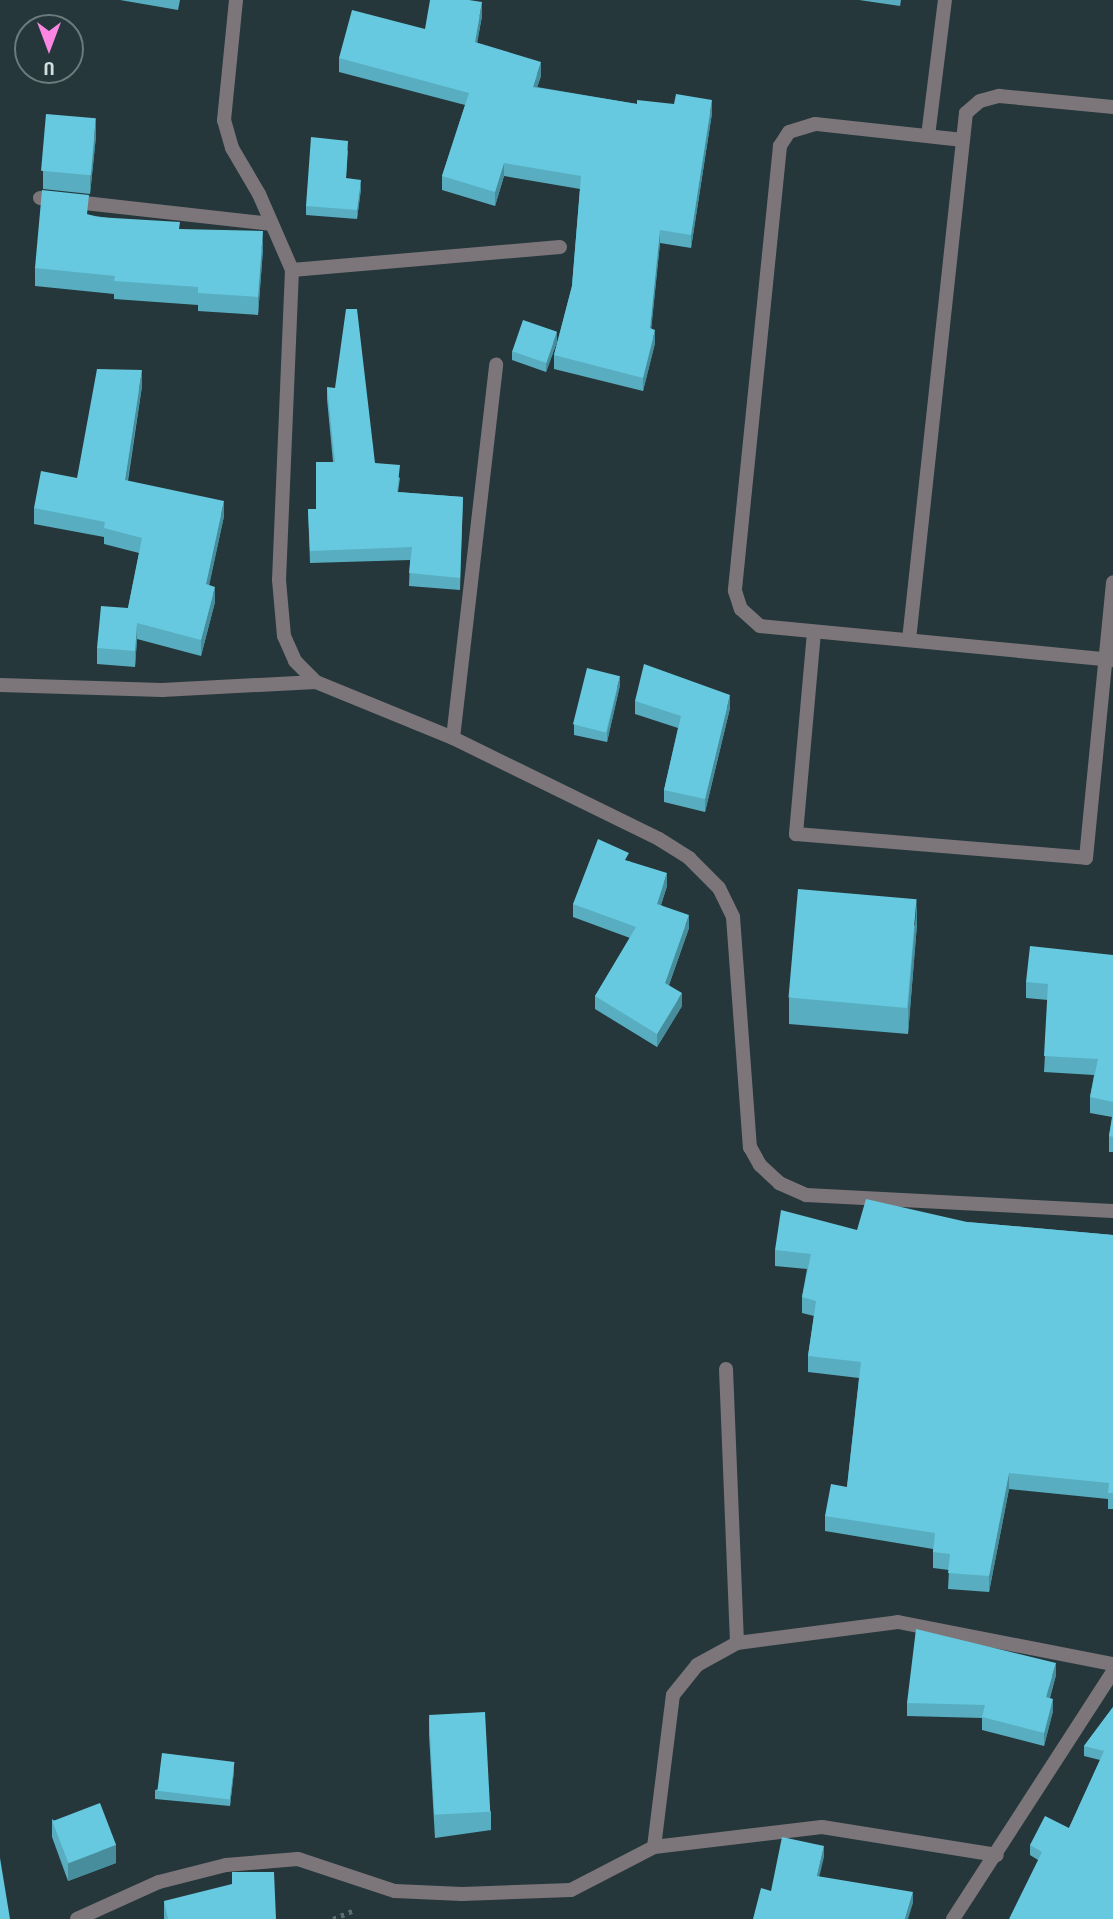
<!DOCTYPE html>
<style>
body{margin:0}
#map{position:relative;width:1113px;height:1919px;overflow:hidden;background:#25373b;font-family:"Roboto Condensed",sans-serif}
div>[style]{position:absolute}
.path>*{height:4.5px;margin-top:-2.25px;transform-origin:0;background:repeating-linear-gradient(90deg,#5d6d70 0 3.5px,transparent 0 8.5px)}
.service>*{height:14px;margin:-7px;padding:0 7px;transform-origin:7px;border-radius:7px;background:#7c767a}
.minor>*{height:14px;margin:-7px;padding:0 7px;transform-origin:7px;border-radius:7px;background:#7c767a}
.wall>*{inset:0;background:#58adc0}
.shaded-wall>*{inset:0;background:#478d9c}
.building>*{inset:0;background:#66c9df;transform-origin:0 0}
span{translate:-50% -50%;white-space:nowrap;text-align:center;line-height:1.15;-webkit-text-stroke:7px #25373b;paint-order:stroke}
.north{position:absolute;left:14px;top:14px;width:70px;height:70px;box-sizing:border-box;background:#25373b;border:2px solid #6b7a7d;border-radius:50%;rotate:180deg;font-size:19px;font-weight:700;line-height:28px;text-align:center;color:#d3dee0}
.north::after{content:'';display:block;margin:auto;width:24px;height:32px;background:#fd86e2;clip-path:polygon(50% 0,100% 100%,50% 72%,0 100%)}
</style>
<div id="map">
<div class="path">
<div style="left:333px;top:1919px;width:25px;rotate:-23deg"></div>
</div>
<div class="service">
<div style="left:726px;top:1369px;width:274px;rotate:87.7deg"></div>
</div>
<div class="minor">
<div style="left:236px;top:0;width:121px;rotate:95.7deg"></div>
<div style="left:224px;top:120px;width:29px;rotate:74deg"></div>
<div style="left:232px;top:148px;width:53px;rotate:59.6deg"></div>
<div style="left:259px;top:194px;width:83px;rotate:66.5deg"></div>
<div style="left:292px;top:270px;width:310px;rotate:92.4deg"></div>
<div style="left:279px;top:580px;width:56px;rotate:84.9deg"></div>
<div style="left:284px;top:636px;width:27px;rotate:66deg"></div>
<div style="left:295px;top:661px;width:30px;rotate:45deg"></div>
<div style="left:316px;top:682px;width:148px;rotate:22.2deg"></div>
<div style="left:453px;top:738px;width:229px;rotate:26.1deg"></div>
<div style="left:659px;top:839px;width:36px;rotate:32deg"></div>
<div style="left:689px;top:858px;width:42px;rotate:45deg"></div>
<div style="left:719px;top:888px;width:32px;rotate:64deg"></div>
<div style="left:733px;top:917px;width:231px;rotate:85.8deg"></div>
<div style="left:750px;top:1147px;width:21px;rotate:61deg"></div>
<div style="left:760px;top:1165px;width:26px;rotate:43deg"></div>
<div style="left:779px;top:1183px;width:30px;rotate:24deg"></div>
<div style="left:806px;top:1195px;width:307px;rotate:3deg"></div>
<div style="left:928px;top:136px;width:137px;rotate:-82.9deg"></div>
<div style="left:963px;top:140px;width:149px;rotate:-173.8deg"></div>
<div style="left:815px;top:124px;width:27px;rotate:163deg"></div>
<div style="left:789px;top:132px;width:17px;rotate:123deg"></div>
<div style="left:780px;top:146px;width:447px;rotate:95.8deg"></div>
<div style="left:735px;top:591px;width:19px;rotate:72deg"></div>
<div style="left:741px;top:609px;width:25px;rotate:42deg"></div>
<div style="left:760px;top:626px;width:355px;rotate:5.5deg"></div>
<div style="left:40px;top:198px;width:233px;rotate:6.4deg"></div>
<div style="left:292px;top:270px;width:269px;rotate:-4.9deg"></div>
<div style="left:814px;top:632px;width:203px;rotate:95.1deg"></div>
<div style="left:796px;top:834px;width:291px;rotate:4.7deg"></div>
<div style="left:1086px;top:858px;width:277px;rotate:-84.4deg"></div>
<div style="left:909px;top:640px;width:530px;rotate:-83.83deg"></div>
<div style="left:966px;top:113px;width:18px;rotate:-41deg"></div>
<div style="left:980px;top:101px;width:20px;rotate:-15deg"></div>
<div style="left:999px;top:96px;width:115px;rotate:5.5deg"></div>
<div style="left:0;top:685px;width:162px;rotate:1.8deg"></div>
<div style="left:162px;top:690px;width:154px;rotate:-3deg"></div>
<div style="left:453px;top:738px;width:376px;rotate:-83.4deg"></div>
<div style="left:654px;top:1847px;width:153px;rotate:-82.9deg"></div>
<div style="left:673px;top:1695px;width:38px;rotate:-51deg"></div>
<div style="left:697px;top:1665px;width:46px;rotate:-28.8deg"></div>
<div style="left:737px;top:1643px;width:162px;rotate:-7.4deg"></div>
<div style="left:898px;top:1622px;width:219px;rotate:11.1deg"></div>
<div style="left:77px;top:1919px;width:90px;rotate:-24.3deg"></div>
<div style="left:159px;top:1882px;width:69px;rotate:-14.2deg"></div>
<div style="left:226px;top:1865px;width:72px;rotate:-4.8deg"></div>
<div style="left:298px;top:1859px;width:102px;rotate:18.3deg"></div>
<div style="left:395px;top:1891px;width:67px;rotate:2.6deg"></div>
<div style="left:462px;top:1894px;width:109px;rotate:-2.1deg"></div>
<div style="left:571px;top:1890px;width:93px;rotate:-27.4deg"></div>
<div style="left:654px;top:1847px;width:169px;rotate:-6.8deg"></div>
<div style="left:822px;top:1827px;width:177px;rotate:9.1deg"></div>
<div style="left:953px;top:1919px;width:294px;rotate:-57.1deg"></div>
</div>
<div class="wall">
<div style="clip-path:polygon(120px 0,180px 0,178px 10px)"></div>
<div style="clip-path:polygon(859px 0,901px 0,900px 6px)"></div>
<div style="clip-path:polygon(482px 16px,477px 43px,541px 76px,537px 87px,637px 104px,712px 113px,691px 248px,660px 243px,651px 329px,655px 343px,643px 391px,554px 369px,554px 355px,572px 286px,580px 189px,504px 176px,495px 206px,442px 190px,442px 176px,465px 105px,339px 72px,339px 58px,425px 29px)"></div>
<div style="clip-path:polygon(96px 136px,90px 194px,43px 189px,43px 171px)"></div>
<div style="clip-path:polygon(348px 150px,346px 178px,361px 189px,357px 219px,306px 215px,306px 206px)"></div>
<div style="clip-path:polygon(89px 215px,180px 229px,263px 249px,258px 315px,198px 311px,198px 305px,114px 299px,114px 294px,35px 286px,35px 268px)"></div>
<div style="clip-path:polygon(557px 342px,546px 372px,512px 360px,512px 351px)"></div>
<div style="clip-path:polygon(142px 386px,128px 481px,224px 516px,209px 585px,215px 602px,201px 656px,137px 639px,135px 667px,97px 664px,97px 648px,128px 608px,139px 553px,104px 544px,104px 537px,34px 524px,34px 508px,77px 478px)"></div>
<div style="clip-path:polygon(327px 387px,375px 463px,400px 478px,398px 492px,463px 497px,460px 590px,409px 586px,410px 560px,310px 563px,308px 509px,316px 509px,333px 462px,327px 399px)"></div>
<div style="clip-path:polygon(620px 685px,607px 742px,574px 735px,574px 725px)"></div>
<div style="clip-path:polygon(635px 701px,730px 708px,705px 812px,664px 802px,664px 790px,678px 728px,635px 714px)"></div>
<div style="clip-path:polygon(629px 861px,667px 886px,661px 905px,689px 928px,669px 985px,682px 1006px,657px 1047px,595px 1009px,595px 996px,630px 938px,573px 917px,573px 904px)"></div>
<div style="clip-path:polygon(917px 924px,908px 1034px,789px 1024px,789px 998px)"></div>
<div style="clip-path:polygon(1113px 955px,1113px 1152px,1109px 1152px,1109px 1136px,1112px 1117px,1090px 1113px,1090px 1097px,1094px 1075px,1044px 1072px,1048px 1000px,1026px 998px,1026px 982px)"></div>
<div style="clip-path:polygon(967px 1222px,1113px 1235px,1113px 1509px,1108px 1509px,1108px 1499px,1009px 1489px,989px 1592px,948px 1589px,949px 1570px,933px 1568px,933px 1549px,825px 1531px,825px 1516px,847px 1487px,859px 1378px,808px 1372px,808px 1356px,814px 1316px,802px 1313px,802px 1297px,807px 1269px,775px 1266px,775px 1250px,857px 1230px)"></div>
<div style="clip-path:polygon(1056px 1675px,1050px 1698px,1053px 1711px,1044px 1746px,982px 1730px,982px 1718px,907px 1716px,907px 1703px)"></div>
<div style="clip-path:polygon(1113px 1707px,1113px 1919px,1038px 1860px,1030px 1855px,1030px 1845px,1069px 1828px,1100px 1760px,1084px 1756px,1084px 1746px)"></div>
<div style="clip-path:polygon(429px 1717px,491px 1812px,491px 1830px,435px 1838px,429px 1735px)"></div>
<div style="clip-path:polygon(234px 1771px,230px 1806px,155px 1799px,155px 1790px)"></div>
<div style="clip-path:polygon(52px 1819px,116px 1863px,68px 1881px,52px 1837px)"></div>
<div style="clip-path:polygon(164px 1901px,276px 1919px,164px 1919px)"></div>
</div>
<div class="shaded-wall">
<div style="clip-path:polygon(482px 2px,482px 16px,475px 55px,475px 42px)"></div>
<div style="clip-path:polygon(541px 62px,541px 76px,533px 100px,533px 87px)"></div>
<div style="clip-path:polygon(712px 100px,712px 113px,691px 248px,691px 235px)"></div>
<div style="clip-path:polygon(96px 118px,96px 136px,90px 194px,90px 176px)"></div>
<div style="clip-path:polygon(504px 163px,504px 176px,495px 206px,495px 192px)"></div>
<div style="clip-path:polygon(361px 180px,361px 189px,357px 219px,357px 210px)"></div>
<div style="clip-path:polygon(660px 230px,660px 243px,650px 342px,650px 328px)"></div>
<div style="clip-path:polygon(263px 231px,263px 249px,258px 315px,258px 297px)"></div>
<div style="clip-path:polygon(655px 330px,655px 343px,643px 391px,643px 378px)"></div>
<div style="clip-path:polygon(557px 332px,557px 342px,546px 372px,546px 363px)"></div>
<div style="clip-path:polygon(142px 370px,142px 386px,125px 496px,125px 480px)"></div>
<div style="clip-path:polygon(224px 501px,224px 516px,206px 600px,206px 584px)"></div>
<div style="clip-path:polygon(215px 587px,215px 602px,201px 656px,201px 640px)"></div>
<div style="clip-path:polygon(137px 623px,137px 639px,135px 667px,135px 651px)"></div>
<div style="clip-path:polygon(620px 676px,620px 685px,607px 742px,607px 733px)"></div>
<div style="clip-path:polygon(730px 695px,730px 708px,705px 812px,705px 799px)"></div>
<div style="clip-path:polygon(667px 873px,667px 886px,657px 917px,657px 904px)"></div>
<div style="clip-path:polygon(917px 899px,917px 924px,908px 1034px,908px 1008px)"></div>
<div style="clip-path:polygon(689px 915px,689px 928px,665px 996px,665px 983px)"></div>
<div style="clip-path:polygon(682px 993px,682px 1006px,657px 1047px,657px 1034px)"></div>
<div style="clip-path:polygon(1009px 1473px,1009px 1489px,989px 1592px,989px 1576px)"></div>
<div style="clip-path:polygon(1056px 1663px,1056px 1675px,1046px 1710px,1046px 1697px)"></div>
<div style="clip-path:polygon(1053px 1699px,1053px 1711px,1044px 1746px,1044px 1733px)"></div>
<div style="clip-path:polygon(234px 1762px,234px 1771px,230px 1806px,230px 1797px)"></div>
<div style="clip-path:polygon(116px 1845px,116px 1863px,68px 1881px,68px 1863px)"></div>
<div style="clip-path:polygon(824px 1846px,824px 1857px,817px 1886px,817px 1876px)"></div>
<div style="clip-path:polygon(913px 1892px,913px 1903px,908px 1919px,905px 1919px)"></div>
</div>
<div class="building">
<div style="clip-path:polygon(430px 0,469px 0,482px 2px,475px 42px,541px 62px,533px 87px,637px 104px,637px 100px,674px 104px,676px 94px,712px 100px,691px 235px,660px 230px,650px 328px,655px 330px,643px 378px,554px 355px,572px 286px,581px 176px,504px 163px,495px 192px,442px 176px,469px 93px,339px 58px,352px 10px,425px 29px)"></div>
<div style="left:46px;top:114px;width:50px;height:57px;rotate:5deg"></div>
<div style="clip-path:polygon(311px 137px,348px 141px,346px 178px,361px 180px,357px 210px,306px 206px)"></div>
<div style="clip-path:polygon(42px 190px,89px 195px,87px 214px,97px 217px,180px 222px,179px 229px,263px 231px,258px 297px,198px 293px,198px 287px,114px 281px,115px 276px,35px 268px)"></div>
<div style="clip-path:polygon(346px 309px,357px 309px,375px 463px,400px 465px,397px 492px,463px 497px,460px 578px,409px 573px,412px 547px,310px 551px,308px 509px,316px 509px,316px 462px,335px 462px,327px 387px,335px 388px)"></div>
<div style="left:523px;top:320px;width:36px;height:33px;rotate:19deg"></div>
<div style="clip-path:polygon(97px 369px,142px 370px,125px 480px,224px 501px,206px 584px,215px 587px,201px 640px,137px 623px,135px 651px,97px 648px,101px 606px,128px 608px,142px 538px,104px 528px,105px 522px,34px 508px,41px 471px,77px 478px)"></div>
<div style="clip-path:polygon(644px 664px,730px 695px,705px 799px,664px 790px,681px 716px,635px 701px)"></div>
<div style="left:587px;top:668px;width:34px;height:58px;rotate:14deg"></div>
<div style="clip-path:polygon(598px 839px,629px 853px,625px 860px,667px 873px,657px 904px,689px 915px,665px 983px,682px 993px,657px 1034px,595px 996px,636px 927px,573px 904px)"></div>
<div style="left:798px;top:889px;width:119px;height:109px;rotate:5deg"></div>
<div style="clip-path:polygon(1030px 946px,1113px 955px,1113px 1102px,1090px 1097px,1098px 1059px,1044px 1056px,1048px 984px,1026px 982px)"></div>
<div style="clip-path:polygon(1113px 1113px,1113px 1137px,1109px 1136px)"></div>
<div style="clip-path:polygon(866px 1199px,967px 1222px,1113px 1235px,1113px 1493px,1108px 1493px,1109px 1483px,1009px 1473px,989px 1576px,948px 1573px,950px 1554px,933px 1552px,935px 1533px,825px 1516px,831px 1484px,847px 1487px,861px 1362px,808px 1356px,816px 1301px,802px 1297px,811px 1254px,775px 1250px,781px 1210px,857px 1230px)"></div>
<div style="clip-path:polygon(916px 1629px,1056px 1663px,1046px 1697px,1053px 1699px,1044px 1733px,982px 1717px,985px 1705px,907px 1703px)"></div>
<div style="clip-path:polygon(1113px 1707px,1113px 1919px,1009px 1919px,1042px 1852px,1030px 1845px,1045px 1816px,1069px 1828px,1104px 1751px,1084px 1746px)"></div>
<div style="left:485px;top:1712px;width:100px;height:56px;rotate:87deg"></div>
<div style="left:162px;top:1753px;width:73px;height:38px;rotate:7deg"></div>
<div style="left:100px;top:1803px;width:45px;height:51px;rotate:69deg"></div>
<div style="clip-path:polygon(782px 1837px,824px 1846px,817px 1876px,913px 1892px,905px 1919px,753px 1919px,761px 1888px,771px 1891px)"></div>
<div style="clip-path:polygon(0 1858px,10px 1919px,0 1919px)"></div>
<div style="clip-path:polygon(232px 1872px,274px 1872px,276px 1919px,168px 1919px,164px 1901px,232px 1884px)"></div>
</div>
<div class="north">U</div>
</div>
